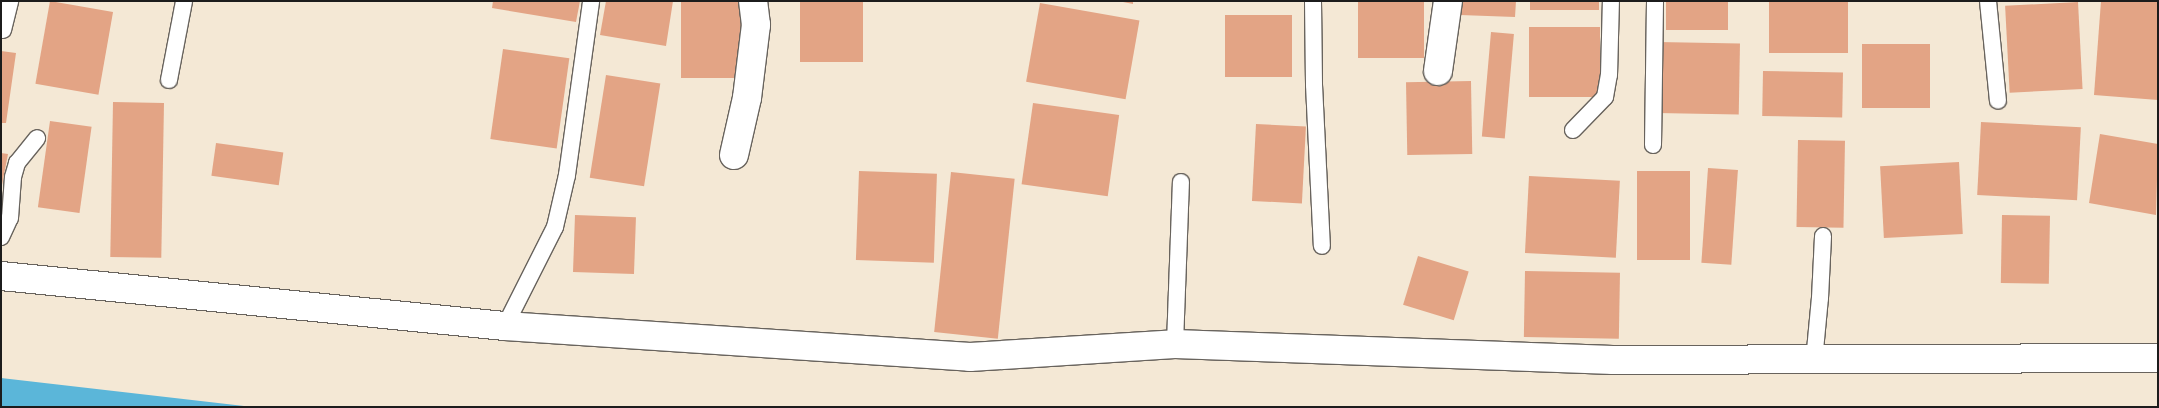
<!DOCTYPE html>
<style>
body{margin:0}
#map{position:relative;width:2159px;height:408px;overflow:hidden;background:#f4e8d5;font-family:Delius,sans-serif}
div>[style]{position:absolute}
.water>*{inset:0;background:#5bb6d9}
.building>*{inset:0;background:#e3a485;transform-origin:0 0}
.roads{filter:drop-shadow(1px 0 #68635d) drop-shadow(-1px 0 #68635d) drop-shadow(0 1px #68635d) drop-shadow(0 -1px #68635d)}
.lane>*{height:16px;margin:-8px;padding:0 8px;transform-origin:8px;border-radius:8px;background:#fff}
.street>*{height:28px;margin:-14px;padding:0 14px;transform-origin:14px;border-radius:14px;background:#fff}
span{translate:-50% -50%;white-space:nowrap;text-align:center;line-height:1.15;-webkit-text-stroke:4px #f6f6f2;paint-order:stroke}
.frame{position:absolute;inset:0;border:2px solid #1c1c1c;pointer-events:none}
</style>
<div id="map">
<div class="water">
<div style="clip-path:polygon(1px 378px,244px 406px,248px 407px,1px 407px)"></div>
</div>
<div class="building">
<div style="left:50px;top:1px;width:64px;height:84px;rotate:10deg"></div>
<div style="clip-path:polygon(493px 1px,580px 1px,576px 22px,492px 8px)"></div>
<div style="clip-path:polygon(606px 1px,673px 1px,666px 46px,600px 35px)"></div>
<div style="left:681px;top:1px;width:61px;height:77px"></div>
<div style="left:800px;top:1px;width:63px;height:61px"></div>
<div style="clip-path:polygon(1118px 1px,1133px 1px,1133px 4px)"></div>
<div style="left:1358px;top:1px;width:66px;height:57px"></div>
<div style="clip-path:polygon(1461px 1px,1516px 1px,1515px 17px,1460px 15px)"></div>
<div style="left:1530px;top:1px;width:69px;height:9px"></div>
<div style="left:1666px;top:1px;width:62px;height:29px"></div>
<div style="left:1769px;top:1px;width:79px;height:52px"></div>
<div style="clip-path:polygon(2101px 1px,2158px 1px,2158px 100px,2094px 95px)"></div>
<div style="left:2078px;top:2px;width:87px;height:73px;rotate:87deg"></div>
<div style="left:1040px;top:3px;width:101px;height:80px;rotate:10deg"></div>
<div style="left:1225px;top:15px;width:67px;height:62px"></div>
<div style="left:1600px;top:27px;width:70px;height:71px;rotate:90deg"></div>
<div style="left:1491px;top:32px;width:23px;height:105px;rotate:5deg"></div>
<div style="left:1658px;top:42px;width:82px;height:71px;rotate:1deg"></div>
<div style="left:1862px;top:44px;width:68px;height:64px"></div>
<div style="left:503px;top:49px;width:67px;height:91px;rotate:8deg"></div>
<div style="clip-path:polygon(1px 51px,16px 53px,6px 123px,1px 123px)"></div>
<div style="left:1763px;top:71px;width:80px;height:45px;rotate:1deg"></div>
<div style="left:606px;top:75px;width:55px;height:104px;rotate:9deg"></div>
<div style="left:1471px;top:81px;width:73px;height:65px;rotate:89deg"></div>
<div style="left:113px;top:102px;width:51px;height:155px;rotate:1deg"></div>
<div style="left:1033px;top:103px;width:87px;height:82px;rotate:8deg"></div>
<div style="left:50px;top:121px;width:42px;height:87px;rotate:8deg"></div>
<div style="left:1981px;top:122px;width:100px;height:73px;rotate:3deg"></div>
<div style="left:1256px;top:124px;width:50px;height:77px;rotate:3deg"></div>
<div style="clip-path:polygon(2100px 134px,2158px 144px,2156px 215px,2089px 203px)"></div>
<div style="left:1798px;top:140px;width:47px;height:87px;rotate:1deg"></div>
<div style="left:216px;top:143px;width:68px;height:33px;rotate:8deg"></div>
<div style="clip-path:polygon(1px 153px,8px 154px,2px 185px,1px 185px)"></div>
<div style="left:1959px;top:162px;width:72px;height:79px;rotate:87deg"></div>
<div style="left:1708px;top:168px;width:30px;height:95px;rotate:4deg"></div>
<div style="left:859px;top:171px;width:78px;height:89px;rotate:2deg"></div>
<div style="left:1637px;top:171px;width:53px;height:89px"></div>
<div style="left:951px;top:172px;width:64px;height:161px;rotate:6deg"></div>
<div style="left:1529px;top:176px;width:91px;height:77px;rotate:3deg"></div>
<div style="left:575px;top:215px;width:61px;height:57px;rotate:2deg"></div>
<div style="left:2002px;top:215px;width:48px;height:68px;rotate:1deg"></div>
<div style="left:1418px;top:256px;width:53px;height:51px;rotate:17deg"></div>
<div style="left:1525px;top:271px;width:95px;height:66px;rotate:1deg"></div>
</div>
<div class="roads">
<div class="lane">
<div style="left:1313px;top:1px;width:84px;rotate:89.3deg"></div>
<div style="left:1314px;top:85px;width:161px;rotate:87.2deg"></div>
<div style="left:1988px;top:1px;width:100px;rotate:84.3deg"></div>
<div style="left:3px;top:30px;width:30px;rotate:-76deg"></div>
<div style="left:169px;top:80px;width:80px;rotate:-79.2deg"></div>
<div style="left:1573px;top:130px;width:46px;rotate:-45.9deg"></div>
<div style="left:1605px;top:97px;width:22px;rotate:-80deg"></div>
<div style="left:1609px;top:75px;width:74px;rotate:-88.5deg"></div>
<div style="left:1653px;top:145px;width:144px;rotate:-89.2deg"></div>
<div style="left:1px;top:237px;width:21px;rotate:-65deg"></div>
<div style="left:10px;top:218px;width:41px;rotate:-85.8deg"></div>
<div style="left:13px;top:177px;width:15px;rotate:-74deg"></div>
<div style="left:17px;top:163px;width:32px;rotate:-51deg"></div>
<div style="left:505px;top:326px;width:111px;rotate:-63.2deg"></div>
<div style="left:555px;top:227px;width:53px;rotate:-77deg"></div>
<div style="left:567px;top:175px;width:176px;rotate:-82.1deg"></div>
<div style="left:1175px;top:344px;width:162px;rotate:-87.9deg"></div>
<div style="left:1814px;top:361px;width:63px;rotate:-84.6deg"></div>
<div style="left:1820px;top:298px;width:62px;rotate:-87.2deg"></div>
</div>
<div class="street">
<div style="left:1438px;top:71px;width:71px;rotate:-81.9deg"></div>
<div style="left:734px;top:155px;width:58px;rotate:-77.2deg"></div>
<div style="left:747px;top:98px;width:74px;rotate:-83deg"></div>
<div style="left:756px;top:25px;width:24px;rotate:-97deg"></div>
<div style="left:1px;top:276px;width:506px;rotate:5.67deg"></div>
<div style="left:505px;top:326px;width:466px;rotate:3.8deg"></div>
<div style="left:970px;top:357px;width:205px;rotate:-3.6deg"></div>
<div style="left:1175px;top:344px;width:438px;rotate:2.1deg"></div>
<div style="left:1613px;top:360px;width:545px;rotate:-0.21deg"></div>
</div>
</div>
<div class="frame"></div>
</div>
